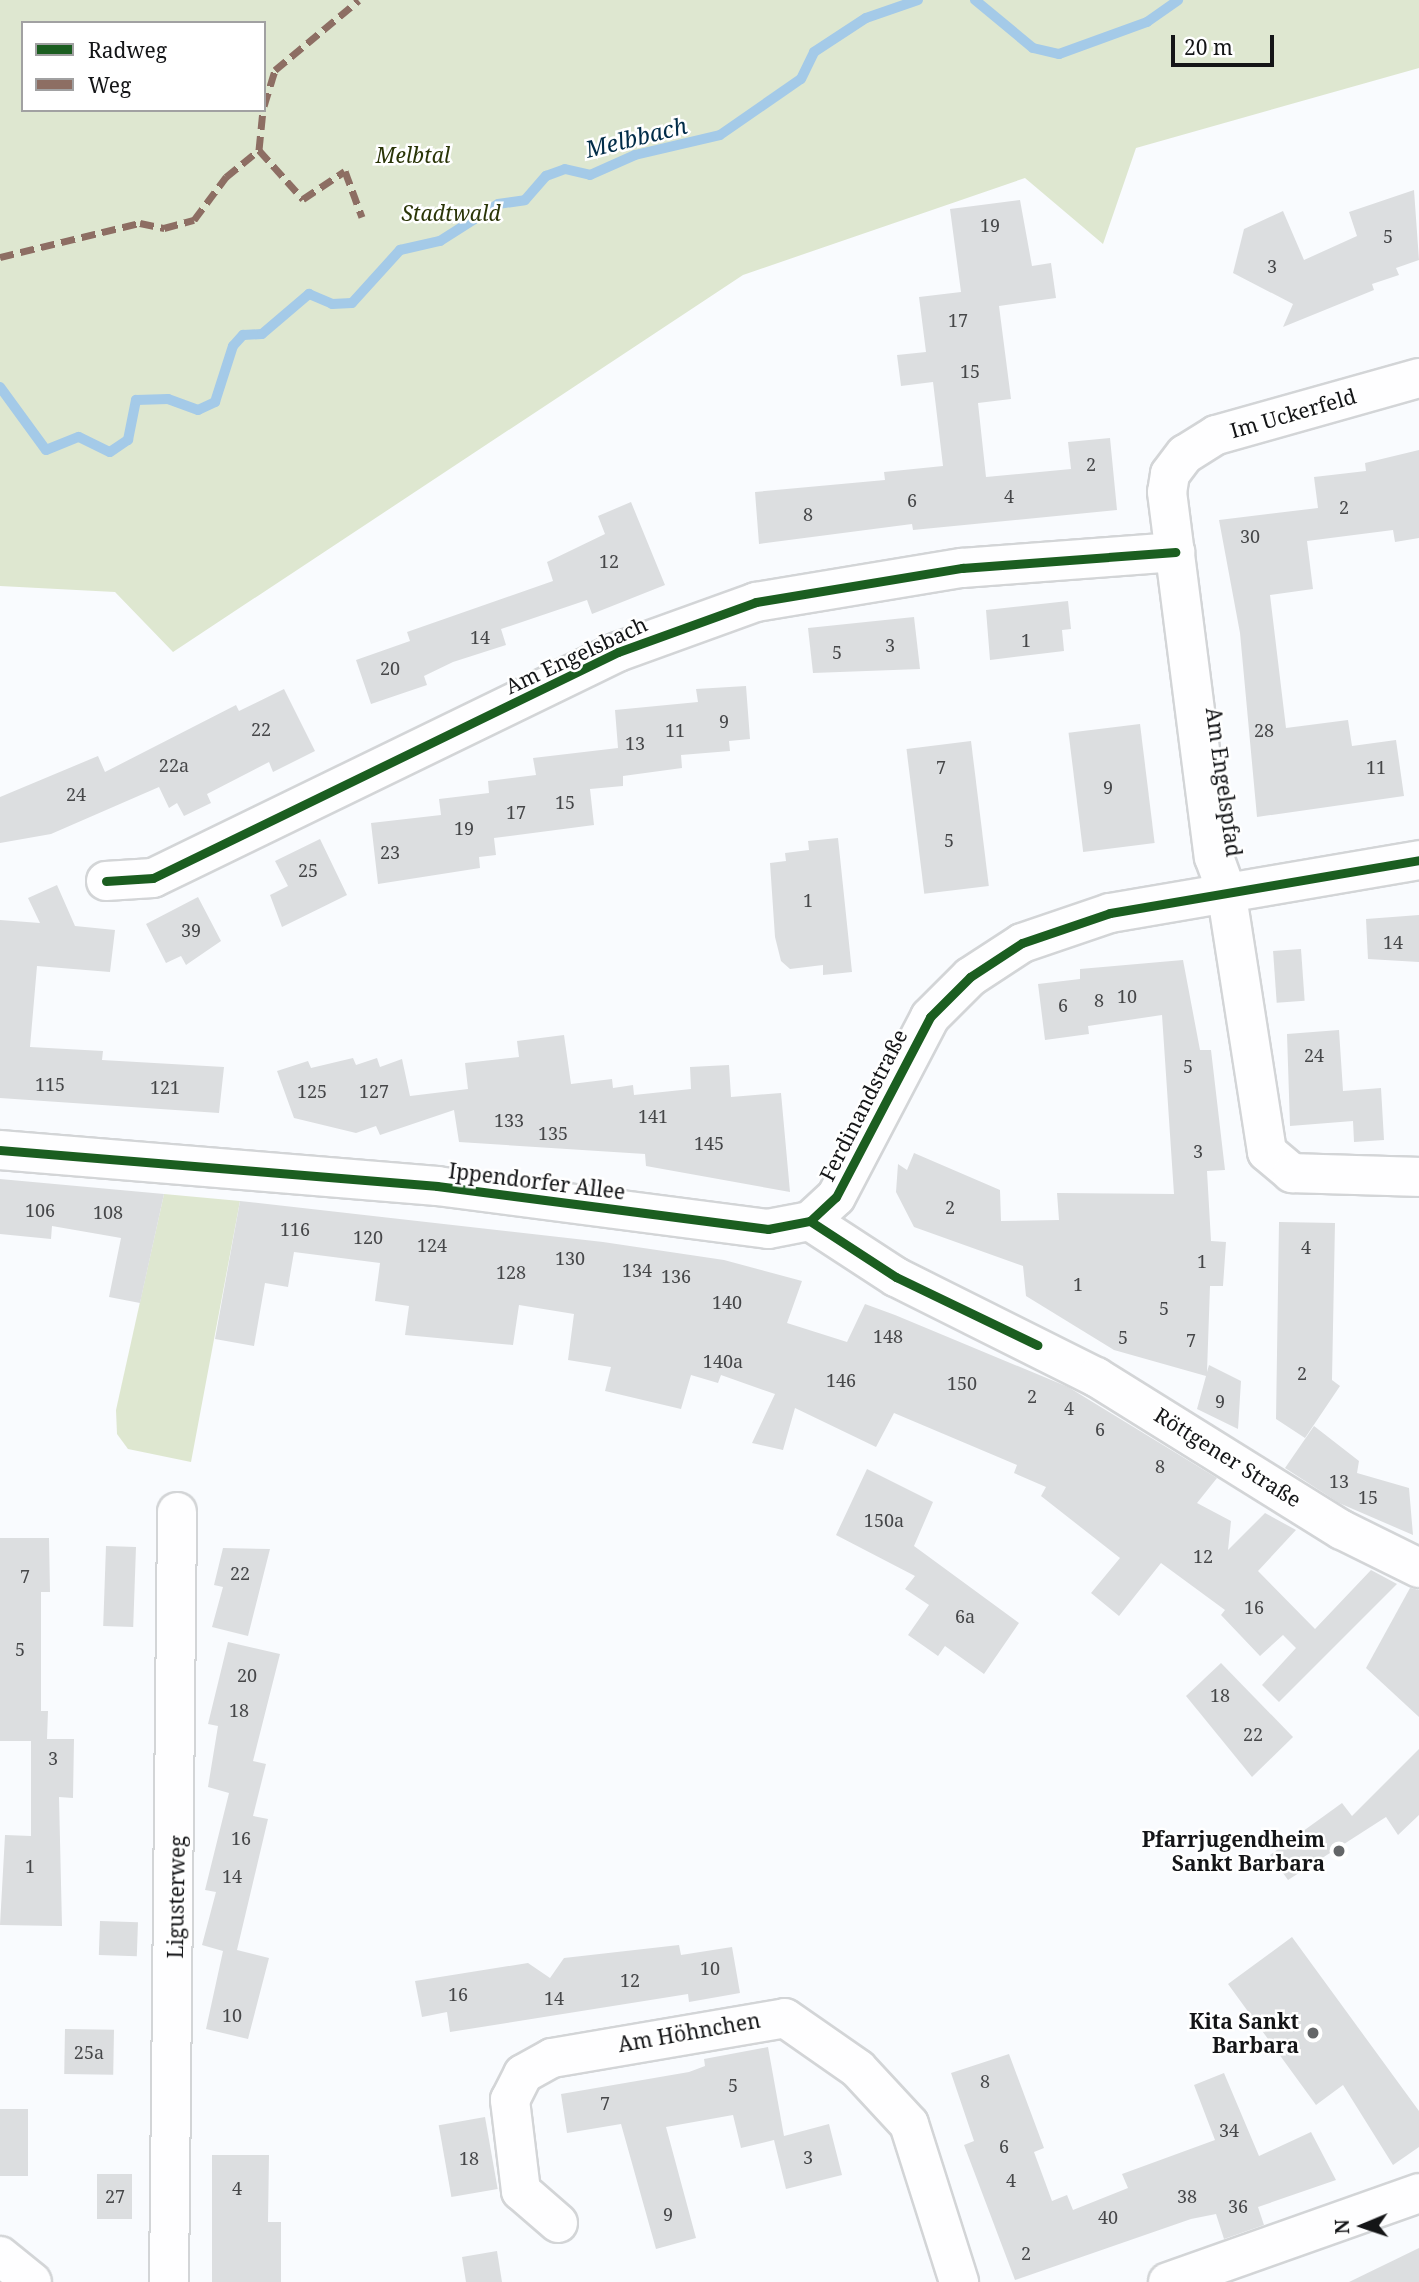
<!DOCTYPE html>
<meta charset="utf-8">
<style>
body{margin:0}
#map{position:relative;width:1419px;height:2282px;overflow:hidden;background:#f9fbfe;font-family:"Noto Serif",serif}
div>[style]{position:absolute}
.green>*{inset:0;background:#dee7d0}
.stream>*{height:10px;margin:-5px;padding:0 5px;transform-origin:5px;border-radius:5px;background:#a4cae8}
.building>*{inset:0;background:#dcdee0;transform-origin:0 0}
.roads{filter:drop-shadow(2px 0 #d3d5d7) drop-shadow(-2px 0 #d3d5d7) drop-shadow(0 2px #d3d5d7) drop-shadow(0 -2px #d3d5d7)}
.minor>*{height:38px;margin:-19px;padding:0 19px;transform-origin:19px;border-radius:19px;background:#fefeff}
.quiet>*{height:7px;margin-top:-3.5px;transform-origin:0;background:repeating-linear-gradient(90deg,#8d6e63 0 14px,transparent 0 21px)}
.cycleway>*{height:9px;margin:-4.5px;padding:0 4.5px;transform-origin:4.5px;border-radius:4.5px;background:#1b5e20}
.dots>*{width:19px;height:19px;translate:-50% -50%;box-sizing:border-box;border:4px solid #fff;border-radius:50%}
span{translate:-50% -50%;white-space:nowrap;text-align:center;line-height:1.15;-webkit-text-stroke:5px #fff;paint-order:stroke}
.number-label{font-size:18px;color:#464749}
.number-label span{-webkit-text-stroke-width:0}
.park-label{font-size:21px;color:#2a3507;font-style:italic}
.street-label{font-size:21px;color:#141517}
.poi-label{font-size:21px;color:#141517;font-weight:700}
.right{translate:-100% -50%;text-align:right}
.water-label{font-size:23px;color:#012c48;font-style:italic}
.legend{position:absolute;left:21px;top:21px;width:245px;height:91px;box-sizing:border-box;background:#fff;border:2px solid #a1a1a2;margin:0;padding:9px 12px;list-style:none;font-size:21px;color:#141517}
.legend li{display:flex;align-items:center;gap:14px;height:35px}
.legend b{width:35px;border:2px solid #a1a1a2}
.north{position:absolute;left:1328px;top:2191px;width:70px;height:70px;-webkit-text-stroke:5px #fff;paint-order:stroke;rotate:268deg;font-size:19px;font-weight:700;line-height:28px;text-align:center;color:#141517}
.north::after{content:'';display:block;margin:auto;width:24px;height:32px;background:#141517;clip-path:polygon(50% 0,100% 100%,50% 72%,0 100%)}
.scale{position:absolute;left:1171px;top:35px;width:103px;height:32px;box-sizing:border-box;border:4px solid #141517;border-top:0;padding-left:9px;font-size:21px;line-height:24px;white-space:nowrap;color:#141517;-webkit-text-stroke:5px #fff;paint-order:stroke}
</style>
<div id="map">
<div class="green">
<div style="clip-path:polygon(evenodd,0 0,1419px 0,1419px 68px,1136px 148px,1103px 244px,1025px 178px,743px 275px,173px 652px,115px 592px,0 586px,0 0,23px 23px,264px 23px,264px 110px,23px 110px,23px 23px)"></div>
<div style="clip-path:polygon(164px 1194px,240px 1201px,191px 1462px,128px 1449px,117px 1434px,116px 1410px)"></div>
</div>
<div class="stream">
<div style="left:975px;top:0;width:75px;rotate:39.6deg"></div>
<div style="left:1033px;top:48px;width:27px;rotate:13deg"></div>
<div style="left:1059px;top:54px;width:94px;rotate:-20deg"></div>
<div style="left:1147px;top:22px;width:38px;rotate:-35deg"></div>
<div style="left:0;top:387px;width:78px;rotate:53.9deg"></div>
<div style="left:46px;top:450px;width:35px;rotate:-22deg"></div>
<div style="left:79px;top:437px;width:34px;rotate:26deg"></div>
<div style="left:110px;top:452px;width:22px;rotate:-34deg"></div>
<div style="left:128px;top:440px;width:41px;rotate:-78.7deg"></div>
<div style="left:136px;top:400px;width:32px;rotate:-2deg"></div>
<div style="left:168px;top:399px;width:32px;rotate:20deg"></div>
<div style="left:198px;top:410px;width:19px;rotate:-25deg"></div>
<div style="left:215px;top:402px;width:59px;rotate:-72.2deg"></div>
<div style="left:233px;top:346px;width:15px;rotate:-48deg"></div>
<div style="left:243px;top:335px;width:19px;rotate:-3deg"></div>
<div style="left:262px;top:334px;width:62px;rotate:-40.4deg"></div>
<div style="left:309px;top:294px;width:25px;rotate:23deg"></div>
<div style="left:332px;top:304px;width:20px;rotate:-3deg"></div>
<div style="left:352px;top:303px;width:72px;rotate:-47.8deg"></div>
<div style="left:400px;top:250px;width:41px;rotate:-12.7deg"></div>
<div style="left:440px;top:241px;width:69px;rotate:-32.5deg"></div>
<div style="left:498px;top:204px;width:27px;rotate:-8deg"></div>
<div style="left:525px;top:200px;width:32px;rotate:-49deg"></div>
<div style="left:546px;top:176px;width:20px;rotate:-20deg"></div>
<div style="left:565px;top:169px;width:26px;rotate:13deg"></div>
<div style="left:590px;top:175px;width:49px;rotate:-24deg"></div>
<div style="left:635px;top:155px;width:87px;rotate:-13.2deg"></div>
<div style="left:720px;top:135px;width:98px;rotate:-34.7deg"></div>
<div style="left:801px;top:79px;width:30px;rotate:-64deg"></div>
<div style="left:814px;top:52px;width:62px;rotate:-33.2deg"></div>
<div style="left:866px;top:18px;width:55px;rotate:-19.1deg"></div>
</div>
<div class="building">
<div style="clip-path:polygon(1414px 190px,1419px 260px,1396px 268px,1399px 275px,1372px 284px,1374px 290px,1283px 327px,1293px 304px,1233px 273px,1244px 229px,1283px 211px,1304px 260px,1357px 236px,1349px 212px)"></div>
<div style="clip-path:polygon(1020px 200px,1032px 266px,1051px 263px,1056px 298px,999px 306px,1011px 399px,978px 403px,986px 477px,1071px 469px,1068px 442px,1110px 438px,1117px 510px,913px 530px,912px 524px,759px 544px,755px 492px,885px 480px,884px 472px,943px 466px,933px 382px,901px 386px,897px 355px,926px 352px,919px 297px,961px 292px,950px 209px)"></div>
<div style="clip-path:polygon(1419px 450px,1419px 538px,1395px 542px,1393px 530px,1307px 541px,1313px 589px,1270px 595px,1286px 728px,1348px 720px,1352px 746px,1396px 740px,1404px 796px,1257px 817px,1240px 633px,1219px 520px,1318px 508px,1314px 477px,1366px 471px,1365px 463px)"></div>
<div style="clip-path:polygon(631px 502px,665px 585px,592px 614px,587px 600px,501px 629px,506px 645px,453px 662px,424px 676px,427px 685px,371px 704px,356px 660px,410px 641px,407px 632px,553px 581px,547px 562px,605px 534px,598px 516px)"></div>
<div style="clip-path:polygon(1068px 601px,1071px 629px,1062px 630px,1064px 651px,990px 660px,986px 610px)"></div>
<div style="clip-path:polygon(914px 617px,920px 669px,813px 673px,808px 628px)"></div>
<div style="clip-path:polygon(746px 686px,750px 739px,729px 741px,730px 751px,681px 755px,682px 768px,623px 776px,623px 786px,590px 789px,594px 825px,494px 838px,496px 855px,479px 857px,480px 868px,378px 884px,371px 823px,441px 815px,439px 799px,489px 793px,488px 781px,536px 775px,533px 758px,618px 748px,615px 710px,698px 702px,696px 689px)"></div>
<div style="clip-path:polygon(284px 689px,315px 751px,273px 772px,269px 762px,207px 794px,211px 803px,184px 816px,177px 803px,169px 808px,159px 787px,51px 834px,0 843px,0 797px,98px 756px,105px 772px,236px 705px,239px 711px)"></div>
<div style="left:1140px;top:724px;width:120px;height:72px;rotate:83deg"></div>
<div style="left:971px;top:741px;width:146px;height:65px;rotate:83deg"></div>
<div style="clip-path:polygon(838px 838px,852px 972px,823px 975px,823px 965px,790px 969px,781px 961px,775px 937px,770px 863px,786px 861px,785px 853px,809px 850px,808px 841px)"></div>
<div style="clip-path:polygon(320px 839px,347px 895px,282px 927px,270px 895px,288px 886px,275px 861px)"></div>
<div style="clip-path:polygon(57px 885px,75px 926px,115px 930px,110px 972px,37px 966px,30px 1047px,103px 1051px,102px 1060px,224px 1067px,219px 1113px,0 1098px,0 920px,40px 923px,28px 898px)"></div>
<div style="clip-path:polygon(198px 897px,221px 941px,186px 965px,181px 956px,166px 963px,146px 924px)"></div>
<div style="clip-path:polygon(1419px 915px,1419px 962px,1368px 959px,1366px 919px)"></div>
<div style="left:1301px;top:949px;width:52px;height:28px;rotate:86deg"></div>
<div style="clip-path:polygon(1183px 960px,1200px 1050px,1211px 1050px,1225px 1170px,1207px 1171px,1211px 1241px,1226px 1242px,1223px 1286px,1210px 1286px,1207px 1372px,1209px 1365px,1241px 1381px,1238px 1429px,1197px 1409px,1206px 1376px,1114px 1350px,1026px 1296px,1023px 1266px,914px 1227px,896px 1192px,898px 1164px,907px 1170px,914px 1153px,1000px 1190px,1001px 1221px,1059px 1220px,1057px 1193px,1174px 1194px,1162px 1015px,1088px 1026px,1089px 1034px,1045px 1040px,1038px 984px,1080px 979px,1080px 969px)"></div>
<div style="clip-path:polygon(1339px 1030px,1343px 1091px,1381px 1088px,1384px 1140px,1354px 1142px,1353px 1121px,1290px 1126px,1287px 1034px)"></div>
<div style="clip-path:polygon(564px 1035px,571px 1084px,612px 1079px,613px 1088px,633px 1085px,634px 1095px,691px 1089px,690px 1067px,729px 1065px,731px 1097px,781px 1093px,790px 1192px,646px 1166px,645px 1154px,459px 1142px,454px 1110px,380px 1135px,376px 1126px,356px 1133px,294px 1118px,277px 1071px,308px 1061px,311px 1068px,353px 1058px,356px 1065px,377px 1058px,380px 1067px,402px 1059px,410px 1096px,468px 1089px,465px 1063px,519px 1057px,517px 1041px)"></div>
<div style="clip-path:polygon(0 1179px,164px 1194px,140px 1303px,109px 1297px,121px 1238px,52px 1226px,51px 1239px,0 1234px)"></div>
<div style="clip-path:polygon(240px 1201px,603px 1242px,724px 1260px,802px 1281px,787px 1323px,847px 1342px,865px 1304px,895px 1315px,1068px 1387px,1217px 1478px,1197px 1503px,1231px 1521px,1228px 1550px,1265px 1513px,1296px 1530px,1258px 1571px,1315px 1629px,1371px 1570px,1397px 1584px,1279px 1702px,1262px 1685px,1296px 1648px,1283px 1635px,1260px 1656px,1221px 1615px,1225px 1610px,1161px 1563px,1119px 1616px,1091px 1593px,1120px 1558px,1041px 1496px,1046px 1487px,1014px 1473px,1017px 1465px,894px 1413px,876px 1447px,795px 1408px,783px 1450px,752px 1443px,775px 1394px,721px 1375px,718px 1383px,691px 1375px,681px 1409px,605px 1391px,611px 1367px,568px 1360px,574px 1314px,519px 1305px,513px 1345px,405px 1335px,409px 1306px,375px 1301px,380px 1263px,294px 1252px,288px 1287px,265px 1283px,254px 1346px,215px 1339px)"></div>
<div style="clip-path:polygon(1279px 1222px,1335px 1223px,1332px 1380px,1340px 1386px,1305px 1438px,1276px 1419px)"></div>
<div style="clip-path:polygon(1314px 1426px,1359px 1461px,1357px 1473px,1409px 1488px,1413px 1535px,1339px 1503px,1285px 1468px)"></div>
<div style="clip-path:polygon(867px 1469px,933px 1502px,914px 1546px,1019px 1623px,984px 1674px,945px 1646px,938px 1656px,908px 1635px,929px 1605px,905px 1589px,915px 1576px,836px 1535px)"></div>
<div style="clip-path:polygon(0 1538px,49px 1538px,50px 1592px,41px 1592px,41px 1711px,48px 1711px,47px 1739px,74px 1739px,73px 1798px,59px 1797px,62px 1926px,0 1925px,5px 1835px,31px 1836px,31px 1741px,0 1741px)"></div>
<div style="left:106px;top:1546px;width:30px;height:80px;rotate:2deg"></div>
<div style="clip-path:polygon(223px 1548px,270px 1549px,248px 1636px,212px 1627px,223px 1587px,214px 1585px)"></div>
<div style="clip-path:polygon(1410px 1588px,1419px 1590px,1419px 1717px,1366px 1668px)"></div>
<div style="clip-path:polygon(228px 1642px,280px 1654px,253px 1761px,266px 1764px,253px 1816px,268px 1819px,237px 1950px,269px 1958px,248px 2039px,206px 2029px,223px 1951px,202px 1945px,216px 1892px,205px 1890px,229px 1793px,208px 1787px,218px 1726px,208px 1724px)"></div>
<div style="clip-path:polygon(1221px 1663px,1293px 1737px,1252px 1777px,1186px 1696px)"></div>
<div style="clip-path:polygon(1419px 1749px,1419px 1815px,1398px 1835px,1386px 1817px,1288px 1880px,1270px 1855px,1342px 1803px,1352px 1816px)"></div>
<div style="left:100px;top:1921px;width:38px;height:34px;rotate:2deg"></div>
<div style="clip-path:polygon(1292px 1937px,1419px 2111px,1419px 2147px,1393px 2165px,1343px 2085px,1316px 2105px,1228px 1984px)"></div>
<div style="clip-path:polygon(679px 1945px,681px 1955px,732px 1947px,740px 1993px,689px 2002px,688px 1994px,450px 2032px,447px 2012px,422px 2017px,415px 1981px,528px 1963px,550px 1978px,564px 1958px)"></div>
<div style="left:65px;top:2029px;width:49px;height:45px;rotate:1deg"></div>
<div style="clip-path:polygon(768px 2047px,784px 2136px,829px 2124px,842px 2175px,786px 2189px,774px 2140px,741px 2148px,733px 2115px,666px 2127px,696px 2238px,656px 2249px,621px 2124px,567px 2133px,561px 2094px,689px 2072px,705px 2066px,704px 2059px)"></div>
<div style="clip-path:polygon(1009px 2054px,1044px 2148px,1034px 2152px,1052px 2201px,1067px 2195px,1073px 2210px,1128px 2188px,1122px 2174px,1215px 2140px,1194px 2085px,1224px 2073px,1259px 2156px,1311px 2132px,1336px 2180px,1258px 2207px,1264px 2225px,1224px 2239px,1216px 2214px,1191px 2219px,1015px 2280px,964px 2145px,974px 2141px,951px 2073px)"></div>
<div style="left:0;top:2109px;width:28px;height:67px"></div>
<div style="left:485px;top:2117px;width:73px;height:47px;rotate:80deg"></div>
<div style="clip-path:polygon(212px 2155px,269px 2155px,268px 2222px,281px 2222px,281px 2282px,212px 2282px)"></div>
<div style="left:97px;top:2174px;width:35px;height:45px"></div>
<div style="clip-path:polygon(1419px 2248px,1419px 2282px,1349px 2282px)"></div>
<div style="clip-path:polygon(497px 2251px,502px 2282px,466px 2282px,462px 2257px)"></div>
</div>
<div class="roads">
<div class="minor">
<div style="left:1419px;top:378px;width:211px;rotate:164.3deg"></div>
<div style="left:1216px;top:435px;width:36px;rotate:148deg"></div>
<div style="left:1185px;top:454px;width:25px;rotate:127deg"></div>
<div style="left:1170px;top:474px;width:18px;rotate:99deg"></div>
<div style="left:1167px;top:492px;width:368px;rotate:82.7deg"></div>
<div style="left:1214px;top:857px;width:35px;rotate:70deg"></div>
<div style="left:1226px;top:890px;width:265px;rotate:81.1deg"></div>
<div style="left:1267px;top:1152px;width:33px;rotate:40deg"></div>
<div style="left:1292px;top:1173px;width:127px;rotate:1.8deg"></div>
<div style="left:106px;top:881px;width:47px;rotate:-3.7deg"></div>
<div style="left:153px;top:878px;width:517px;rotate:-25.92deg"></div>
<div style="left:618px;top:652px;width:147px;rotate:-19.9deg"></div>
<div style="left:756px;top:602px;width:209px;rotate:-9.4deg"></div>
<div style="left:962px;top:568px;width:214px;rotate:-4.3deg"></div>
<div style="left:0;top:1150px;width:438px;rotate:4.7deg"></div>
<div style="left:437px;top:1186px;width:334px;rotate:7.4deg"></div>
<div style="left:768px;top:1229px;width:43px;rotate:-10.8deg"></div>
<div style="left:810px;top:1221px;width:103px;rotate:33.1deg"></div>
<div style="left:896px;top:1277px;width:224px;rotate:26.6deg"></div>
<div style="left:1096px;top:1377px;width:290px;rotate:31.9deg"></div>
<div style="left:1342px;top:1530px;width:86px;rotate:26.3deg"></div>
<div style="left:810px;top:1221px;width:35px;rotate:-43deg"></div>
<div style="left:836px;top:1197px;width:203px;rotate:-62.4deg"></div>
<div style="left:930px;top:1017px;width:57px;rotate:-45deg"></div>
<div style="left:970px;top:977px;width:62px;rotate:-33.2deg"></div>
<div style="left:1022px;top:943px;width:93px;rotate:-18.8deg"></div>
<div style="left:1110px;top:913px;width:314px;rotate:-9.7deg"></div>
<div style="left:558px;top:2223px;width:49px;rotate:-139.1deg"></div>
<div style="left:521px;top:2191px;width:92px;rotate:-96.9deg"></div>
<div style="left:510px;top:2100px;width:29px;rotate:-63deg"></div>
<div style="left:523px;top:2074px;width:33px;rotate:-29deg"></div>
<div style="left:552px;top:2058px;width:236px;rotate:-9.7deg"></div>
<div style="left:785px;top:2018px;width:89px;rotate:34.9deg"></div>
<div style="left:858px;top:2069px;width:75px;rotate:47.2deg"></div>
<div style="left:909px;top:2124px;width:166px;rotate:72.4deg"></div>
<div style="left:0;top:2256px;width:41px;rotate:39.1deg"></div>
<div style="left:169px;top:2282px;width:770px;rotate:-89.4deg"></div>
<div style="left:1168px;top:2282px;width:266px;rotate:-19.5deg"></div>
</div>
</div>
<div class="quiet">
<div style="left:264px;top:106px;width:38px;rotate:-73deg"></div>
<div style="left:275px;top:70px;width:109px;rotate:-39.8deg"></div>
<div style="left:259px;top:150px;width:66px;rotate:48.1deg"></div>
<div style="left:303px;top:199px;width:50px;rotate:-33.7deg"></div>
<div style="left:345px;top:171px;width:49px;rotate:69.7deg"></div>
<div style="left:0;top:257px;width:144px;rotate:-13.7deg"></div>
<div style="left:140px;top:223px;width:25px;rotate:12deg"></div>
<div style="left:164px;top:228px;width:31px;rotate:-15deg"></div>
<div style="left:194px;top:220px;width:54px;rotate:-53.3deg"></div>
<div style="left:226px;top:177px;width:43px;rotate:-39.3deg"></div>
<div style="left:259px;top:150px;width:40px;rotate:-84.3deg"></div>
</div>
<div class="cycleway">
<div style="left:106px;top:881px;width:47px;rotate:-3.7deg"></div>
<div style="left:153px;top:878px;width:517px;rotate:-25.92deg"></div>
<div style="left:618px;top:652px;width:147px;rotate:-19.9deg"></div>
<div style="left:756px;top:602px;width:209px;rotate:-9.4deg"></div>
<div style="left:962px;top:568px;width:214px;rotate:-4.3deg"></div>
<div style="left:0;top:1150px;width:438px;rotate:4.7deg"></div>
<div style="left:437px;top:1186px;width:334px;rotate:7.4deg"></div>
<div style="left:768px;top:1229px;width:43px;rotate:-10.8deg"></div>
<div style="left:810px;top:1221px;width:103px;rotate:33.1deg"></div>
<div style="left:896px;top:1277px;width:157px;rotate:25.7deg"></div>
<div style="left:810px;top:1221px;width:35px;rotate:-43deg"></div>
<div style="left:836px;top:1197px;width:203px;rotate:-62.4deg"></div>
<div style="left:930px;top:1017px;width:57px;rotate:-45deg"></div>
<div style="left:970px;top:977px;width:62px;rotate:-33.2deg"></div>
<div style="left:1022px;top:943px;width:93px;rotate:-18.8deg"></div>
<div style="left:1110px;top:913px;width:314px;rotate:-9.7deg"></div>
</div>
<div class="dots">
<div style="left:1339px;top:1851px;background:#646668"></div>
<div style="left:1313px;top:2033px;background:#646668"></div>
</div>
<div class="number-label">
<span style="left:990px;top:225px">19</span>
<span style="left:1388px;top:236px">5</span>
<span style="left:1272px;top:266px">3</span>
<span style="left:958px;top:320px">17</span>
<span style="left:970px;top:371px">15</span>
<span style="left:1091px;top:464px">2</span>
<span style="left:1009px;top:496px">4</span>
<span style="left:912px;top:500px">6</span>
<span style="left:1344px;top:507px">2</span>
<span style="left:808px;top:514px">8</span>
<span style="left:1250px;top:536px">30</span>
<span style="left:609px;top:561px">12</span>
<span style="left:480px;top:637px">14</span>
<span style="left:1026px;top:640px">1</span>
<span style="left:890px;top:645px">3</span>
<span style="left:837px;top:652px">5</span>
<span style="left:390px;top:668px">20</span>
<span style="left:724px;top:721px">9</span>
<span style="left:261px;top:729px">22</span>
<span style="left:675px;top:730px">11</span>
<span style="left:1264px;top:730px">28</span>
<span style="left:635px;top:743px">13</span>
<span style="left:174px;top:765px">22a</span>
<span style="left:941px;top:767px">7</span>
<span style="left:1376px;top:767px">11</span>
<span style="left:1108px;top:787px">9</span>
<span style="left:76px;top:794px">24</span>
<span style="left:565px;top:802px">15</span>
<span style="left:516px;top:812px">17</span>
<span style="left:464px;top:828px">19</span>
<span style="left:949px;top:840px">5</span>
<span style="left:390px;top:852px">23</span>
<span style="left:308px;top:870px">25</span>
<span style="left:808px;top:900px">1</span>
<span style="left:191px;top:930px">39</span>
<span style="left:1393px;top:942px">14</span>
<span style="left:1127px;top:996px">10</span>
<span style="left:1099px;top:1000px">8</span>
<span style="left:1063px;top:1005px">6</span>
<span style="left:1314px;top:1055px">24</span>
<span style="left:1188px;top:1066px">5</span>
<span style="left:50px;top:1084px">115</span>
<span style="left:165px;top:1087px">121</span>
<span style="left:312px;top:1091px">125</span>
<span style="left:374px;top:1091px">127</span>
<span style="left:653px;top:1116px">141</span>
<span style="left:509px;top:1120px">133</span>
<span style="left:553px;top:1133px">135</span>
<span style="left:709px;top:1143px">145</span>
<span style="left:1198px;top:1151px">3</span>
<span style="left:950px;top:1207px">2</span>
<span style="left:40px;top:1210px">106</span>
<span style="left:108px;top:1212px">108</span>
<span style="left:295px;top:1229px">116</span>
<span style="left:368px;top:1237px">120</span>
<span style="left:432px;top:1245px">124</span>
<span style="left:1306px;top:1247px">4</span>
<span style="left:570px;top:1258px">130</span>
<span style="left:1202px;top:1261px">1</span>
<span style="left:637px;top:1270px">134</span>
<span style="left:511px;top:1272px">128</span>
<span style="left:676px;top:1276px">136</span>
<span style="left:1078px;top:1284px">1</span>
<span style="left:727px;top:1302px">140</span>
<span style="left:1164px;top:1308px">5</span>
<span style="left:888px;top:1336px">148</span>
<span style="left:1123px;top:1337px">5</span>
<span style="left:1191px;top:1340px">7</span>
<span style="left:723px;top:1361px">140a</span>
<span style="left:1302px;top:1373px">2</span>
<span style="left:841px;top:1380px">146</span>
<span style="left:962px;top:1383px">150</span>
<span style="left:1032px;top:1396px">2</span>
<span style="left:1220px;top:1401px">9</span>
<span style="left:1069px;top:1408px">4</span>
<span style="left:1100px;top:1429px">6</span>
<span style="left:1160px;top:1466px">8</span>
<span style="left:1339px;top:1481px">13</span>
<span style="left:1368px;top:1497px">15</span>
<span style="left:884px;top:1520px">150a</span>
<span style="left:1203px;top:1556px">12</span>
<span style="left:240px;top:1573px">22</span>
<span style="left:25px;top:1576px">7</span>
<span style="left:1254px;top:1607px">16</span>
<span style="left:965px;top:1616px">6a</span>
<span style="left:20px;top:1649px">5</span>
<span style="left:247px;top:1675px">20</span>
<span style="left:1220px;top:1695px">18</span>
<span style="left:239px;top:1710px">18</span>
<span style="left:1253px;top:1734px">22</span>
<span style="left:53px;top:1758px">3</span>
<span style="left:241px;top:1838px">16</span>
<span style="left:30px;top:1866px">1</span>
<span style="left:232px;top:1876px">14</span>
<span style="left:710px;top:1968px">10</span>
<span style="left:630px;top:1980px">12</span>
<span style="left:458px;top:1994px">16</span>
<span style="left:554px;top:1998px">14</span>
<span style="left:232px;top:2015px">10</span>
<span style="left:89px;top:2052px">25a</span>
<span style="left:985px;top:2081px">8</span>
<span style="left:733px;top:2085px">5</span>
<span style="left:605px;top:2103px">7</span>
<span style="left:1229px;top:2130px">34</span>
<span style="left:1004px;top:2146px">6</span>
<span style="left:808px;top:2157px">3</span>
<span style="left:469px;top:2158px">18</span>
<span style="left:1011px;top:2180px">4</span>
<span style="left:237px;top:2188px">4</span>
<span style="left:115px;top:2196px">27</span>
<span style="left:1187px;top:2196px">38</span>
<span style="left:1238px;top:2206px">36</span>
<span style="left:668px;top:2214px">9</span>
<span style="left:1108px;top:2217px">40</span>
<span style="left:1026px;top:2253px">2</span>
</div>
<div class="park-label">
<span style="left:413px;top:155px">Melbtal</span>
<span style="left:451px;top:213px">Stadtwald</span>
</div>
<div class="street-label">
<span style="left:1293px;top:413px;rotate:-16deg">Im Uckerfeld</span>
<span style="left:576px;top:655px;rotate:-25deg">Am Engelsbach</span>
<span style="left:1224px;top:782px;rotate:82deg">Am Engelspfad</span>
<span style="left:863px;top:1105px;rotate:-63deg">Ferdinandstraße</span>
<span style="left:537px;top:1181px;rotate:7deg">Ippendorfer Allee</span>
<span style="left:1228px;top:1457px;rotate:32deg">Röttgener Straße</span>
<span style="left:176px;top:1897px;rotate:-89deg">Ligusterweg</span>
<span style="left:689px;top:2032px;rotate:-10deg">Am Höhnchen</span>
</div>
<div class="poi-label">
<span class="right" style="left:1325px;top:1851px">Pfarrjugendheim<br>Sankt Barbara</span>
<span class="right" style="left:1299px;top:2033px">Kita Sankt<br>Barbara</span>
</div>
<div class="water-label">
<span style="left:636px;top:137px;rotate:-14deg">Melbbach</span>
</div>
<ul class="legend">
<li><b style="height:9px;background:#1b5e20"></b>Radweg</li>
<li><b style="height:9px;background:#8d6e63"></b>Weg</li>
</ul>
<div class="north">N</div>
<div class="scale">20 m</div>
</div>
